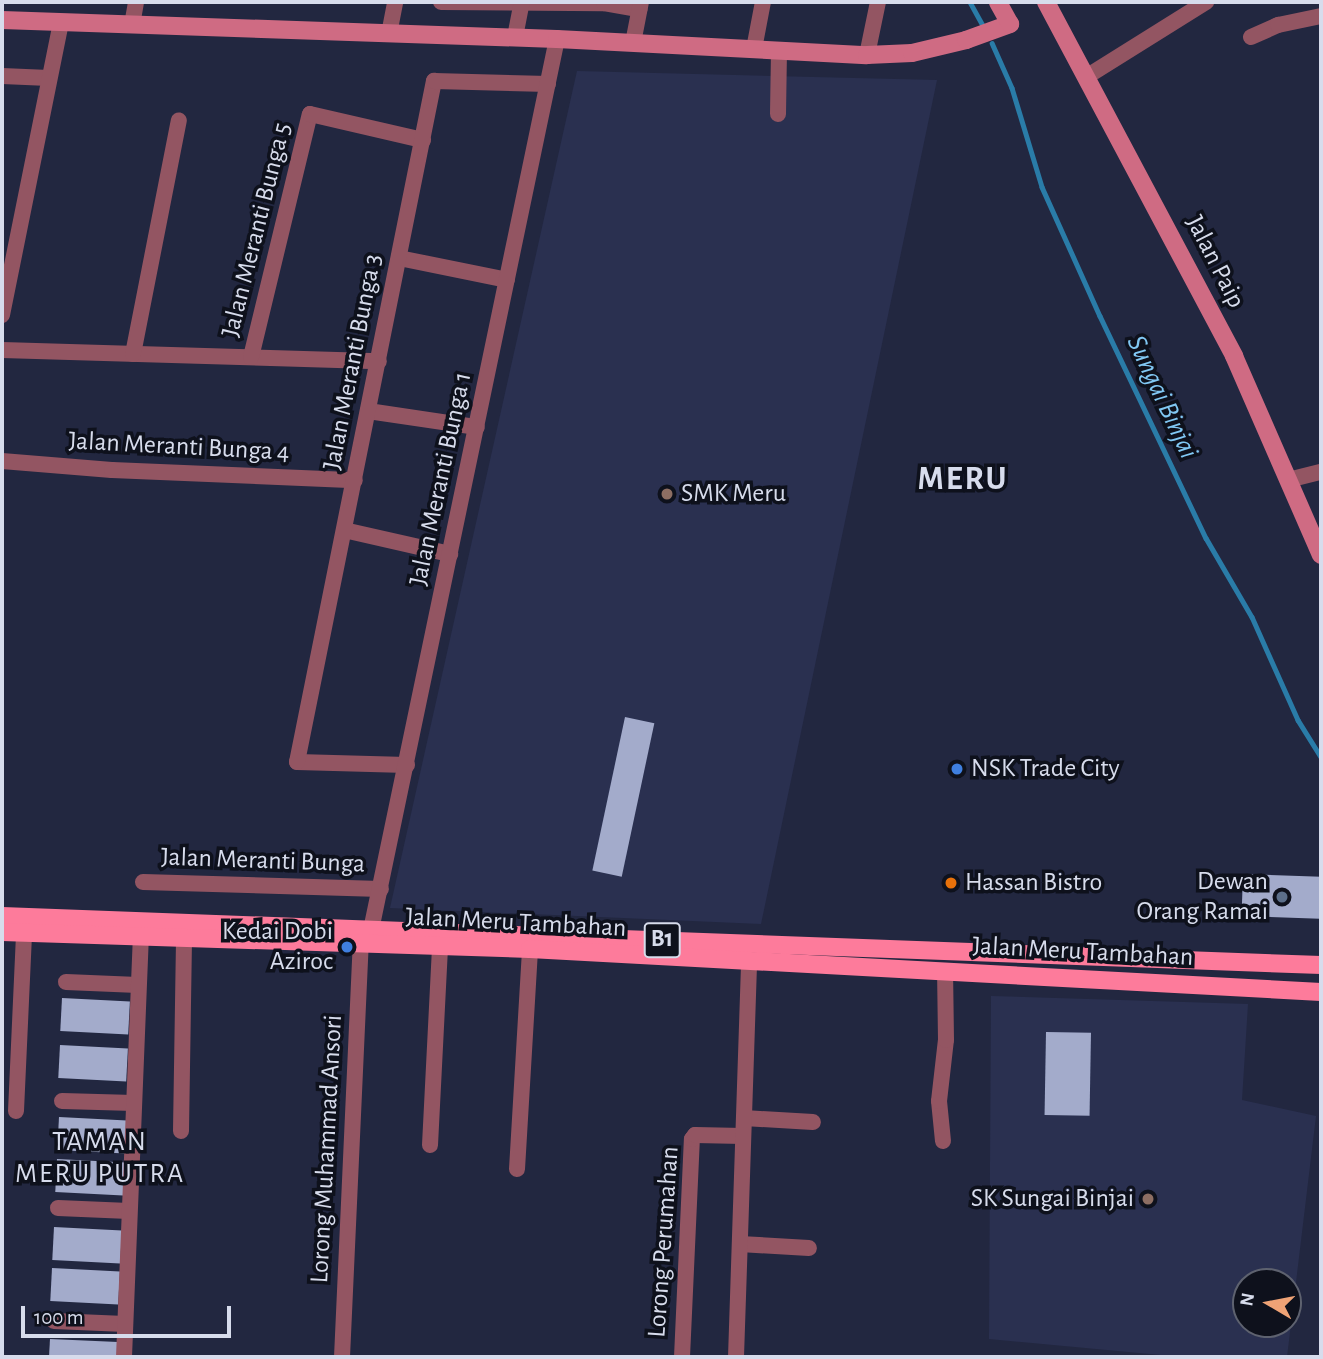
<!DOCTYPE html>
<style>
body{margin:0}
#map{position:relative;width:1323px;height:1359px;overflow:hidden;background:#222740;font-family:"Alegreya Sans",sans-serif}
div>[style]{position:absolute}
.built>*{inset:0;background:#2a3050}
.stream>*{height:4.5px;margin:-2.25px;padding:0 2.25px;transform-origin:2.25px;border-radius:2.25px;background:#2a7ca8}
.building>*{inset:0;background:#a3abcb;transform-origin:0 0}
.street>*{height:16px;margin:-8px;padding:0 8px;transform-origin:8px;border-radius:8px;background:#935562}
.secondary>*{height:18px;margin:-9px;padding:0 9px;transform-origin:9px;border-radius:9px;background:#cf6b83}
.primary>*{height:18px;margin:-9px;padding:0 9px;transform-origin:9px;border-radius:9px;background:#fd7b9b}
.dots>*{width:19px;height:19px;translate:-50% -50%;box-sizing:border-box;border:4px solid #0e111c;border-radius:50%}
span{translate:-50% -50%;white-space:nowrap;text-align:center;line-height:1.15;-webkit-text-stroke:7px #0e111c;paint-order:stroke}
.shield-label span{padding:2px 5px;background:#0e111c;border:2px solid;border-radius:5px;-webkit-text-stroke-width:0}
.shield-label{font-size:24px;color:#d7dcec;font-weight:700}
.street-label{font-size:26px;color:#d7dcec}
.poi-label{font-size:26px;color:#d7dcec}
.left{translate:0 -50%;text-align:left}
.right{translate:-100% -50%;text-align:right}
.water-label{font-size:28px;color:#81c8f4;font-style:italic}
.neighbourhood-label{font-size:28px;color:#d7dcec;letter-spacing:2px}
.district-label{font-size:33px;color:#d7dcec;font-weight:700;letter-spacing:2px}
.frame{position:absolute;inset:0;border:4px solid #d7dcec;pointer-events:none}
.north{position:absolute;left:1232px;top:1268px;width:70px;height:70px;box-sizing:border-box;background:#0e111c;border:2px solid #5e626f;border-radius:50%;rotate:280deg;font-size:19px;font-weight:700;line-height:28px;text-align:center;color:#d7dcec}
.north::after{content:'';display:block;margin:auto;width:24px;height:32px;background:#efa376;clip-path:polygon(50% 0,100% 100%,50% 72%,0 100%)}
.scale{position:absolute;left:21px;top:1306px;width:210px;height:32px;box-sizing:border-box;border:4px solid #d7dcec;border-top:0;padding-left:9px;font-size:21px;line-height:24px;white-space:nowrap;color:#d7dcec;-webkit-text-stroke:5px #0e111c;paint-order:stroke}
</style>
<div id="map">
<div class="built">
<div style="clip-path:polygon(577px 71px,937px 80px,761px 924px,390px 908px)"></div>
<div style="clip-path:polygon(evenodd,991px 996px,1248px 1004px,1242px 1100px,1316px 1116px,1287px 1357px,1182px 1357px,989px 1339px,991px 996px,1246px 1282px,1288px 1282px,1288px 1324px,1246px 1324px,1246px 1282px)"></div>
</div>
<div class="stream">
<div style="left:970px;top:2px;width:25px;rotate:61deg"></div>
<div style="left:992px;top:43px;width:49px;rotate:66deg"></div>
<div style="left:1012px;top:88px;width:103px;rotate:73.1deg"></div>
<div style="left:1042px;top:187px;width:141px;rotate:65.8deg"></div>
<div style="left:1100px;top:316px;width:246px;rotate:64.5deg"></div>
<div style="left:1206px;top:538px;width:91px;rotate:59.8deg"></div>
<div style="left:1252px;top:617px;width:113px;rotate:65.9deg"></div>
<div style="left:1298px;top:720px;width:44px;rotate:58.1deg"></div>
</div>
<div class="building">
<div style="left:625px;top:717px;width:30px;height:157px;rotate:12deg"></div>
<div style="left:1243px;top:874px;width:78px;height:42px;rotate:2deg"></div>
<div style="left:62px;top:998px;width:68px;height:33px;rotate:3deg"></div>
<div style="left:1046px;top:1032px;width:45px;height:83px;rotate:1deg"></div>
<div style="left:60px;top:1045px;width:68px;height:33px;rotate:3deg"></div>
<div style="left:59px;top:1117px;width:68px;height:33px;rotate:3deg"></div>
<div style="left:57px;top:1159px;width:68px;height:33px;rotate:3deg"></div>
<div style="left:54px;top:1227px;width:68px;height:33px;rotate:3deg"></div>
<div style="left:52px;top:1268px;width:68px;height:33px;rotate:3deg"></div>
<div style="clip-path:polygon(50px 1339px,118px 1342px,117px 1357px,49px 1357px)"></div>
</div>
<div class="street">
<div style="left:441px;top:2px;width:163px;rotate:0.4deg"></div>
<div style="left:604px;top:3px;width:36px;rotate:10deg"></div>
<div style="left:132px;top:25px;width:23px;rotate:-80deg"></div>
<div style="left:389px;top:34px;width:33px;rotate:-79deg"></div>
<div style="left:515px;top:37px;width:36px;rotate:-79deg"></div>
<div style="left:1251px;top:37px;width:30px;rotate:-24deg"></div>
<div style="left:1278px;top:25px;width:44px;rotate:-11.8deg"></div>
<div style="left:633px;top:43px;width:42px;rotate:-79deg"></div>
<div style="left:754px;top:49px;width:48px;rotate:-79.2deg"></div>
<div style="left:867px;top:55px;width:54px;rotate:-78.3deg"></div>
<div style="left:2px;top:76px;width:47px;rotate:2.4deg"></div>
<div style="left:1086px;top:77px;width:142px;rotate:-32deg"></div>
<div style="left:778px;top:114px;width:64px;rotate:-89.1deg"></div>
<div style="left:399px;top:258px;width:110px;rotate:11.5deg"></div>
<div style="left:2px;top:315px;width:299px;rotate:-78.6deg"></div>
<div style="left:2px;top:350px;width:377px;rotate:1.7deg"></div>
<div style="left:133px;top:354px;width:238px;rotate:-78.9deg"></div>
<div style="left:251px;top:357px;width:250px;rotate:-76.4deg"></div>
<div style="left:310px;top:114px;width:116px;rotate:13deg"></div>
<div style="left:368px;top:411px;width:110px;rotate:8.4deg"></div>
<div style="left:2px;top:461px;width:110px;rotate:4.7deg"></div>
<div style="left:112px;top:470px;width:243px;rotate:2.4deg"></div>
<div style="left:1288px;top:480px;width:34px;rotate:-14deg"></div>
<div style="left:344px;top:530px;width:109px;rotate:12.8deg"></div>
<div style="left:407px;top:765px;width:110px;rotate:-178.4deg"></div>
<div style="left:297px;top:762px;width:695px;rotate:-78.63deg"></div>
<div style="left:434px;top:81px;width:114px;rotate:1.5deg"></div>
<div style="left:143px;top:882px;width:238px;rotate:1.7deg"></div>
<div style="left:371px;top:930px;width:910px;rotate:-78.21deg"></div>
<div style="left:66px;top:982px;width:72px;rotate:2.4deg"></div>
<div style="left:62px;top:1101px;width:72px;rotate:1.6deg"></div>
<div style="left:16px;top:1111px;width:179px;rotate:-87.4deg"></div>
<div style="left:744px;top:1118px;width:69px;rotate:3.3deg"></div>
<div style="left:181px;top:1131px;width:193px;rotate:-89.1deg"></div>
<div style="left:943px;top:1141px;width:40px;rotate:-95.7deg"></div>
<div style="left:939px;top:1101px;width:61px;rotate:-83.5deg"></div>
<div style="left:946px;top:1040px;width:69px;rotate:-90.8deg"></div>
<div style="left:430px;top:1145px;width:200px;rotate:-87.1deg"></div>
<div style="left:517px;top:1169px;width:220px;rotate:-86.6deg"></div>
<div style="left:58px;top:1208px;width:71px;rotate:2.4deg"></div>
<div style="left:740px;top:1244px;width:69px;rotate:3.3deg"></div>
<div style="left:54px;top:1321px;width:71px;rotate:2.4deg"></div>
<div style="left:124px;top:1357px;width:420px;rotate:-87.7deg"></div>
<div style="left:342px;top:1357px;width:415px;rotate:-87.4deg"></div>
<div style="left:682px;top:1357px;width:218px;rotate:-87.4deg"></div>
<div style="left:692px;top:1139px;width:5px;rotate:-53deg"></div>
<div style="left:695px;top:1135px;width:48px;rotate:1.2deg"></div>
<div style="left:736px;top:1357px;width:397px;rotate:-88.1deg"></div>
</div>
<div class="secondary">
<div style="left:1046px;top:2px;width:401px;rotate:62deg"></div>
<div style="left:1234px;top:356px;width:217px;rotate:66.4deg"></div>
<div style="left:2px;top:20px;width:555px;rotate:1.96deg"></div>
<div style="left:557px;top:39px;width:310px;rotate:3deg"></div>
<div style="left:867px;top:55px;width:45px;rotate:-2.5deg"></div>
<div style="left:912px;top:53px;width:56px;rotate:-13.5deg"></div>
<div style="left:966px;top:40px;width:47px;rotate:-20deg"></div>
<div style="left:1010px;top:24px;width:25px;rotate:-119deg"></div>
</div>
<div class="primary">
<div style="left:2px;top:916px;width:1320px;rotate:2.13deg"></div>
<div style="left:2px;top:932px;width:528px;rotate:1.84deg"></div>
<div style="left:530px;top:949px;width:792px;rotate:3.11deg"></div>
</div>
<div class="dots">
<div style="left:667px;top:494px;background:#8d6e63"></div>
<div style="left:957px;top:769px;background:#3f7fe0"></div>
<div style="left:951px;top:883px;background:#e8710a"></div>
<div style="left:1282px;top:897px;background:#5c6f8a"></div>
<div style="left:347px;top:947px;background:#3f7fe0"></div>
<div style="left:1148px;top:1199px;background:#8d6e63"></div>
</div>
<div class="shield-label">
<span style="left:662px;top:940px">B1</span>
</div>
<div class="street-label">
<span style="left:257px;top:230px;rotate:-76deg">Jalan Meranti Bunga 5</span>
<span style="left:1215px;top:262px;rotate:63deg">Jalan Paip</span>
<span style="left:353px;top:362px;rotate:-79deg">Jalan Meranti Bunga 3</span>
<span style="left:179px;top:447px;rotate:3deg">Jalan Meranti Bunga 4</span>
<span style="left:441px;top:479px;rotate:-78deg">Jalan Meranti Bunga 1</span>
<span style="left:263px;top:861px;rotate:2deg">Jalan Meranti Bunga</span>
<span style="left:516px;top:923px;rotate:3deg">Jalan Meru Tambahan</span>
<span style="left:1083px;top:952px;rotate:3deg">Jalan Meru Tambahan</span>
<span style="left:327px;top:1149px;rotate:-87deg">Lorong Muhammad Ansori</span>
<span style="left:664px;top:1242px;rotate:-86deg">Lorong Perumahan</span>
</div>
<div class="poi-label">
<span class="left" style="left:681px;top:494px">SMK Meru</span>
<span class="left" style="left:971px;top:769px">NSK Trade City</span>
<span class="right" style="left:1268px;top:897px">Dewan<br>Orang Ramai</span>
<span class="left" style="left:965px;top:883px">Hassan Bistro</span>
<span class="right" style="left:333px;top:947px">Kedai Dobi<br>Aziroc</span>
<span class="right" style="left:1134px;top:1199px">SK Sungai Binjai</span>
</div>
<div class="water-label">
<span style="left:1162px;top:397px;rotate:65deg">Sungai Binjai</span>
</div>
<div class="neighbourhood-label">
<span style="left:100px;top:1158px">TAMAN<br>MERU PUTRA</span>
</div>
<div class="district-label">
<span style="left:963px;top:480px">MERU</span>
</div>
<div class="frame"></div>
<div class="north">N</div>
<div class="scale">100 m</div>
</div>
